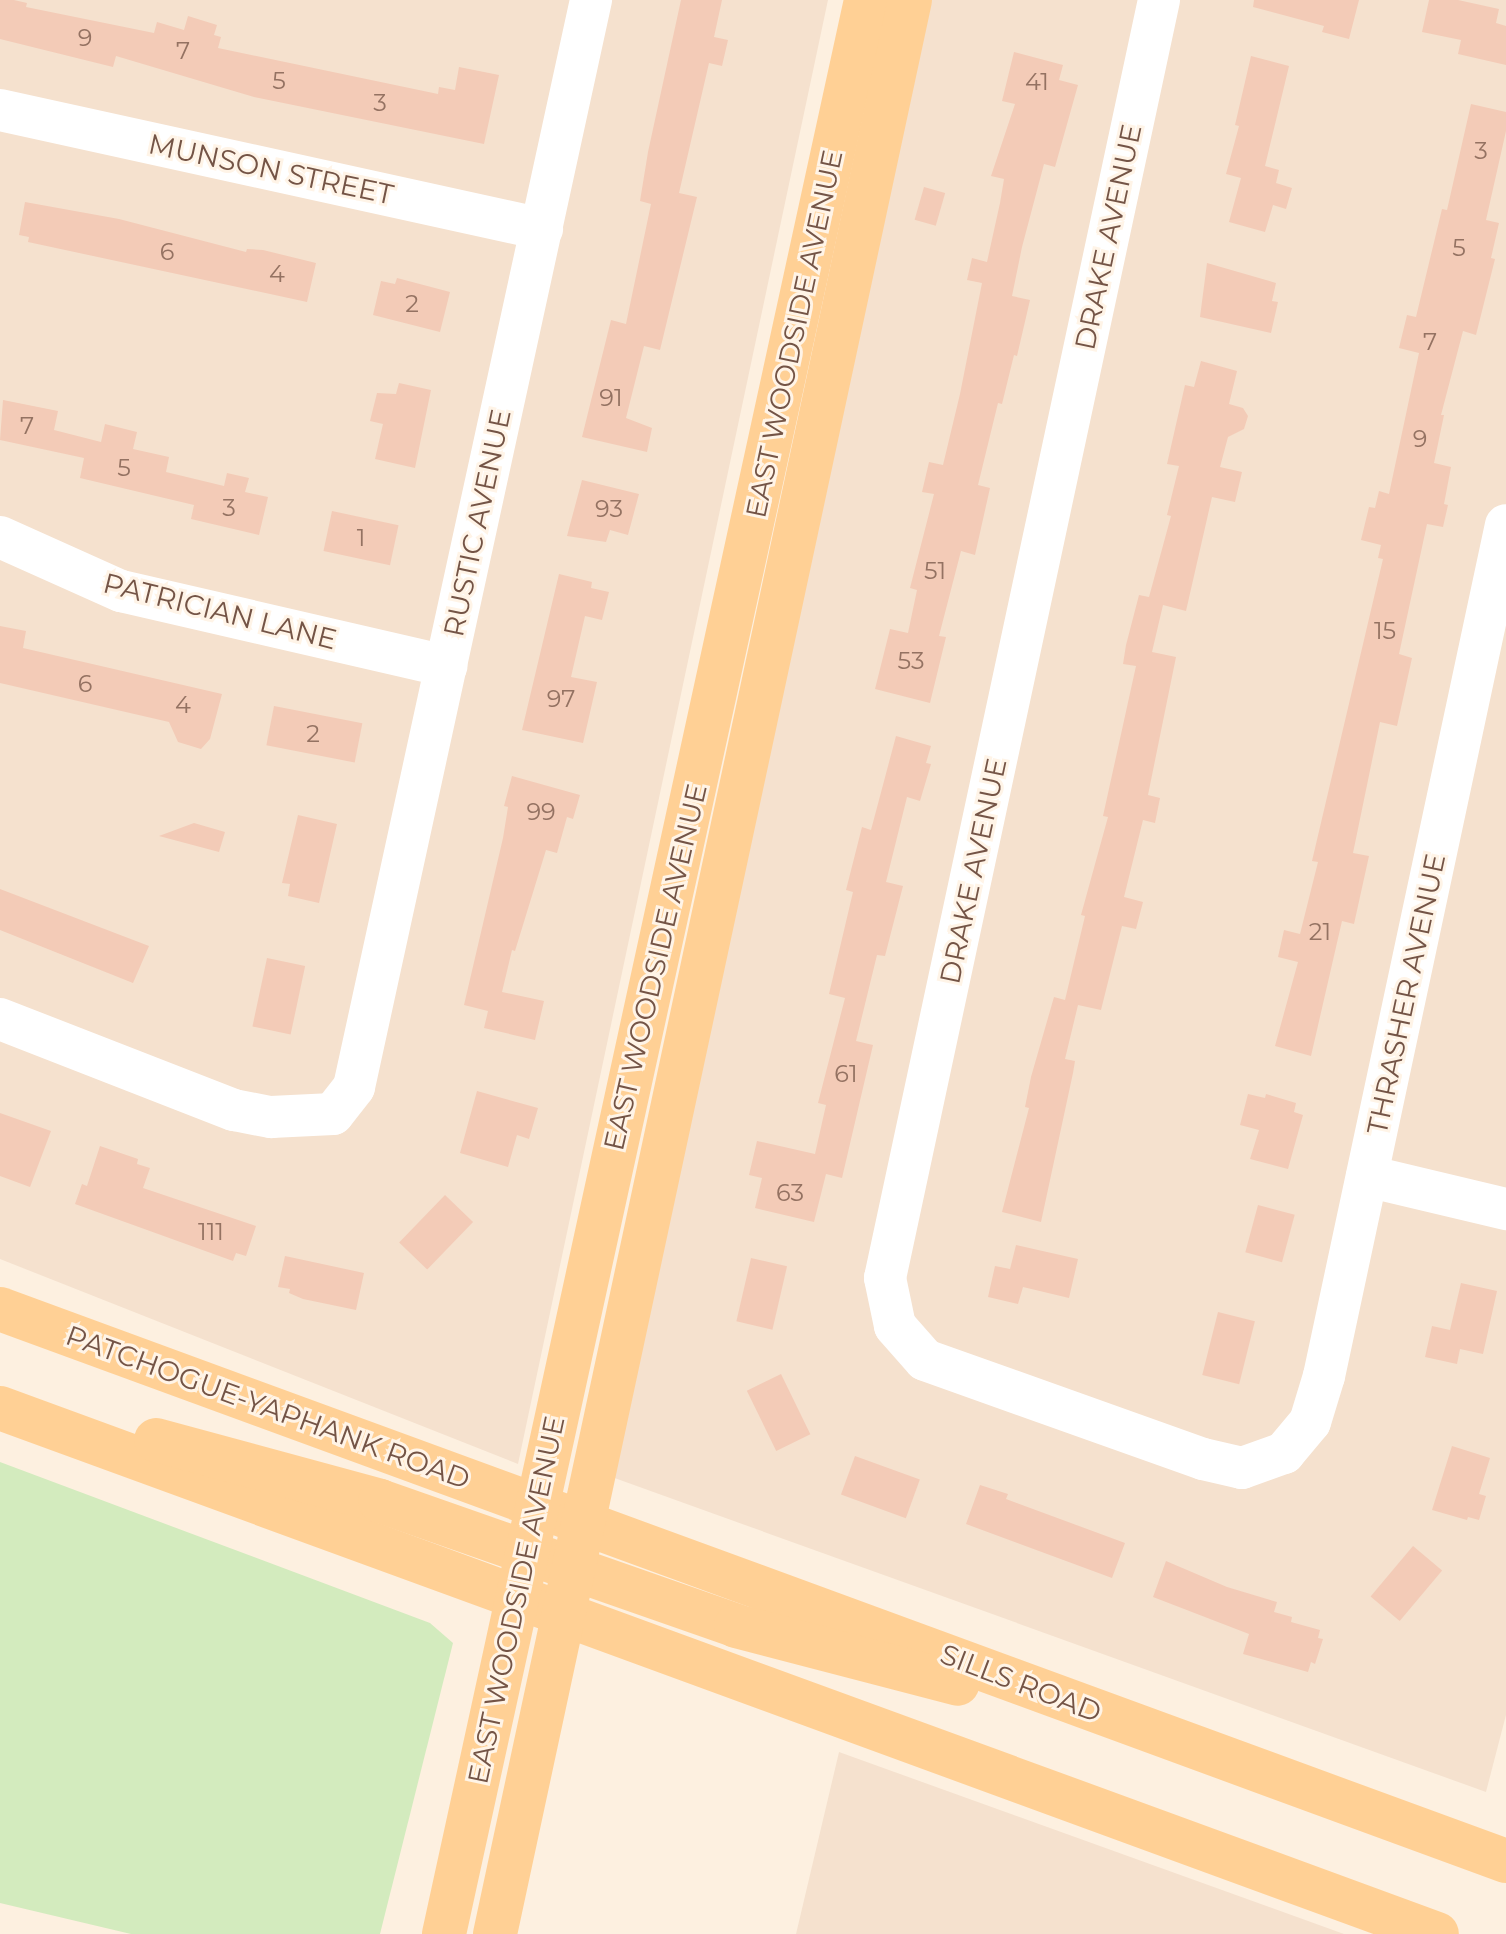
<!DOCTYPE html>
<style>
body{margin:0}
#map{position:relative;width:1506px;height:1934px;overflow:hidden;background:#fdf0e0;font-family:Montserrat,sans-serif}
div>[style]{position:absolute}
.residential>*{inset:0;background:#f5e1ce}
.green>*{inset:0;background:#d3ebbe}
.building>*{inset:0;background:#f3cbb7;transform-origin:0 0}
.minor>*{height:42px;margin:-21px;padding:0 21px;transform-origin:21px;border-radius:21px;background:#fff}
.major>*{height:44px;margin:-22px;padding:0 22px;transform-origin:22px;border-radius:22px;background:#ffd095}
span{translate:-50% -50%;white-space:nowrap;text-align:center;line-height:1.15;-webkit-text-stroke:6px #fff4e7;paint-order:stroke}
.number-label{font-size:24px;color:#947262}
.number-label span{-webkit-text-stroke-width:0}
.street-label{font-size:28px;color:#745446}
</style>
<div id="map">
<div class="residential">
<div style="clip-path:polygon(0 0,828px 0,518px 1464px,0 1259px)"></div>
<div style="clip-path:polygon(927px 0,1506px 0,1506px 1715px,1486px 1792px,609px 1476px)"></div>
<div style="clip-path:polygon(839px 1752px,1344px 1934px,796px 1934px)"></div>
</div>
<div class="green">
<div style="clip-path:polygon(0 1462px,430px 1623px,453px 1643px,380px 1934px,131px 1934px,0 1903px)"></div>
</div>
<div class="building">
<div style="clip-path:polygon(0 0,14px 0,27px 3px,26px 7px,154px 33px,157px 22px,184px 30px,188px 16px,217px 25px,214px 35px,221px 37px,218px 48px,438px 94px,439px 87px,455px 90px,459px 67px,499px 75px,484px 144px,254px 97px,116px 56px,113px 67px,0 39px)"></div>
<div style="clip-path:polygon(681px 0,722px 0,714px 37px,728px 40px,722px 66px,709px 63px,679px 193px,697px 197px,660px 350px,644px 346px,626px 418px,652px 428px,647px 452px,582px 437px,611px 320px,626px 324px,651px 204px,640px 201px,648px 152px)"></div>
<div style="clip-path:polygon(1254px 0,1359px 0,1349px 39px,1322px 32px,1324px 26px,1253px 7px)"></div>
<div style="clip-path:polygon(1429px 0,1458px 0,1499px 9px,1496px 23px,1506px 26px,1506px 65px,1458px 54px,1461px 40px,1422px 32px)"></div>
<div style="clip-path:polygon(1014px 52px,1063px 65px,1059px 80px,1078px 85px,1055px 167px,1044px 164px,1022px 247px,1012px 296px,1030px 300px,1017px 356px,1014px 355px,1002px 404px,998px 403px,978px 485px,990px 488px,975px 555px,961px 551px,939px 636px,946px 637px,930px 703px,875px 689px,890px 629px,908px 633px,917px 590px,910px 588px,934px 494px,922px 492px,929px 462px,943px 465px,960px 394px,982px 283px,967px 280px,972px 258px,987px 262px,1000px 203px,1004px 179px,991px 176px,1015px 104px,1002px 101px)"></div>
<div style="clip-path:polygon(1251px 56px,1289px 66px,1265px 166px,1279px 170px,1276px 183px,1292px 188px,1286px 209px,1273px 205px,1265px 232px,1229px 222px,1241px 178px,1226px 174px,1239px 126px,1235px 125px)"></div>
<div style="clip-path:polygon(1471px 104px,1506px 112px,1506px 131px,1486px 220px,1499px 223px,1491px 258px,1495px 259px,1476px 335px,1463px 331px,1441px 415px,1444px 415px,1434px 463px,1451px 467px,1444px 504px,1448px 505px,1443px 527px,1427px 524px,1399px 654px,1412px 658px,1397px 726px,1380px 722px,1353px 853px,1369px 856px,1354px 924px,1342px 921px,1311px 1056px,1275px 1046px,1298px 962px,1278px 957px,1284px 930px,1300px 934px,1318px 862px,1312px 861px,1383px 559px,1378px 558px,1381px 545px,1361px 540px,1369px 507px,1375px 508px,1379px 491px,1389px 494px,1419px 353px,1399px 348px,1407px 315px,1416px 317px,1442px 209px,1447px 210px)"></div>
<div style="left:924px;top:187px;width:22px;height:34px;rotate:16deg"></div>
<div style="clip-path:polygon(25px 202px,119px 219px,246px 252px,247px 249px,263px 250px,316px 263px,307px 302px,28px 242px,29px 237px,19px 235px)"></div>
<div style="clip-path:polygon(1207px 263px,1276px 283px,1272px 301px,1278px 302px,1271px 333px,1200px 317px)"></div>
<div style="clip-path:polygon(397px 278px,450px 292px,440px 332px,373px 315px,381px 281px,395px 284px)"></div>
<div style="clip-path:polygon(1201px 361px,1237px 371px,1229px 404px,1243px 408px,1248px 416px,1244px 429px,1228px 437px,1220px 467px,1242px 472px,1235px 502px,1212px 497px,1186px 611px,1163px 605px,1152px 652px,1176px 657px,1148px 795px,1160px 798px,1155px 823px,1143px 820px,1124px 897px,1143px 902px,1136px 929px,1122px 926px,1101px 1010px,1078px 1005px,1065px 1059px,1075px 1061px,1073px 1073px,1041px 1222px,1002px 1212px,1029px 1108px,1025px 1107px,1031px 1077px,1054px 997px,1065px 1000px,1085px 916px,1081px 915px,1108px 817px,1103px 816px,1136px 666px,1123px 664px,1126px 645px,1139px 595px,1149px 597px,1171px 516px,1167px 515px,1179px 466px,1167px 464px,1185px 385px,1194px 387px)"></div>
<div style="clip-path:polygon(399px 383px,431px 390px,415px 468px,375px 459px,383px 424px,370px 421px,377px 393px,396px 394px)"></div>
<div style="clip-path:polygon(3px 400px,58px 411px,54px 430px,101px 442px,105px 424px,137px 432px,133px 449px,169px 457px,166px 472px,224px 486px,227px 473px,249px 478px,245px 492px,268px 497px,259px 535px,191px 519px,194px 505px,80px 478px,84px 458px,0 440px)"></div>
<div style="clip-path:polygon(582px 480px,639px 494px,628px 535px,610px 530px,606px 542px,567px 536px)"></div>
<div style="left:332px;top:511px;width:68px;height:41px;rotate:12deg"></div>
<div style="clip-path:polygon(559px 574px,592px 582px,591px 588px,609px 592px,602px 620px,585px 616px,571px 677px,597px 682px,583px 743px,522px 730px)"></div>
<div style="clip-path:polygon(0 626px,26px 631px,23px 648px,222px 694px,210px 739px,201px 749px,178px 742px,169px 722px,0 683px)"></div>
<div style="left:274px;top:706px;width:90px;height:40px;rotate:11deg"></div>
<div style="clip-path:polygon(896px 736px,931px 746px,926px 763px,931px 764px,920px 801px,907px 797px,886px 882px,903px 886px,885px 956px,877px 955px,856px 1041px,873px 1045px,842px 1178px,826px 1174px,814px 1222px,755px 1208px,762px 1178px,749px 1175px,757px 1141px,815px 1154px,826px 1105px,818px 1103px,845px 998px,829px 994px,853px 892px,846px 890px,862px 827px,871px 830px)"></div>
<div style="clip-path:polygon(512px 776px,580px 795px,573px 819px,567px 817px,557px 853px,546px 850px,515px 951px,512px 950px,502px 992px,544px 1001px,535px 1040px,484px 1028px,488px 1011px,464px 1005px,503px 838px,508px 807px,504px 806px)"></div>
<div style="clip-path:polygon(298px 815px,337px 824px,319px 903px,288px 896px,290px 884px,282px 883px)"></div>
<div style="clip-path:polygon(194px 823px,225px 832px,219px 852px,159px 836px)"></div>
<div style="clip-path:polygon(0 889px,149px 946px,133px 983px,0 930px)"></div>
<div style="left:267px;top:958px;width:39px;height:70px;rotate:12deg"></div>
<div style="clip-path:polygon(477px 1091px,538px 1108px,529px 1139px,517px 1135px,508px 1167px,460px 1153px)"></div>
<div style="clip-path:polygon(1248px 1094px,1265px 1098px,1266px 1094px,1296px 1103px,1294px 1112px,1303px 1115px,1288px 1169px,1250px 1159px,1259px 1130px,1240px 1125px)"></div>
<div style="clip-path:polygon(0 1113px,51px 1131px,30px 1187px,0 1176px)"></div>
<div style="clip-path:polygon(100px 1146px,138px 1159px,137px 1164px,150px 1168px,143px 1188px,256px 1226px,246px 1256px,236px 1253px,233px 1261px,75px 1204px,82px 1184px,87px 1186px)"></div>
<div style="left:445px;top:1195px;width:39px;height:66px;rotate:44deg"></div>
<div style="left:1258px;top:1205px;width:38px;height:49px;rotate:15deg"></div>
<div style="clip-path:polygon(1016px 1245px,1078px 1259px,1069px 1298px,1023px 1287px,1018px 1304px,988px 1297px,995px 1266px,1010px 1269px)"></div>
<div style="clip-path:polygon(285px 1256px,364px 1273px,356px 1310px,303px 1299px,289px 1293px,290px 1289px,278px 1287px)"></div>
<div style="left:751px;top:1258px;width:37px;height:65px;rotate:13deg"></div>
<div style="clip-path:polygon(1461px 1283px,1497px 1291px,1483px 1354px,1460px 1349px,1457px 1364px,1425px 1357px,1432px 1326px,1450px 1330px)"></div>
<div style="left:1218px;top:1312px;width:38px;height:65px;rotate:14deg"></div>
<div style="left:781px;top:1374px;width:67px;height:38px;rotate:64deg"></div>
<div style="clip-path:polygon(1452px 1446px,1490px 1458px,1479px 1494px,1486px 1496px,1479px 1520px,1468px 1517px,1467px 1520px,1432px 1510px)"></div>
<div style="left:855px;top:1456px;width:69px;height:41px;rotate:20deg"></div>
<div style="clip-path:polygon(980px 1485px,1008px 1494px,1006px 1499px,1125px 1543px,1112px 1578px,966px 1524px)"></div>
<div style="left:1413px;top:1546px;width:38px;height:66px;rotate:40deg"></div>
<div style="clip-path:polygon(1166px 1561px,1227px 1587px,1277px 1602px,1274px 1612px,1292px 1617px,1291px 1622px,1320px 1630px,1318px 1638px,1323px 1639px,1315px 1664px,1311px 1662px,1308px 1672px,1243px 1654px,1249px 1634px,1153px 1597px)"></div>
</div>
<div class="minor">
<div style="left:1159px;top:0;width:1307px;rotate:102.1deg"></div>
<div style="left:885px;top:1278px;width:49px;rotate:78.2deg"></div>
<div style="left:895px;top:1326px;width:45px;rotate:48.6deg"></div>
<div style="left:925px;top:1360px;width:295px;rotate:19.6deg"></div>
<div style="left:1203px;top:1459px;width:40px;rotate:13deg"></div>
<div style="left:1242px;top:1468px;width:45px;rotate:-19.7deg"></div>
<div style="left:1284px;top:1453px;width:40px;rotate:-50deg"></div>
<div style="left:1310px;top:1422px;width:48px;rotate:-73.1deg"></div>
<div style="left:1324px;top:1376px;width:870px;rotate:-77.93deg"></div>
<div style="left:0;top:110px;width:555px;rotate:12.38deg"></div>
<div style="left:0;top:537px;width:133px;rotate:24.1deg"></div>
<div style="left:121px;top:591px;width:334px;rotate:13deg"></div>
<div style="left:0;top:1019px;width:251px;rotate:21.3deg"></div>
<div style="left:234px;top:1110px;width:38px;rotate:11deg"></div>
<div style="left:271px;top:1117px;width:62px;rotate:-2.8deg"></div>
<div style="left:333px;top:1114px;width:34px;rotate:-52deg"></div>
<div style="left:354px;top:1087px;width:1113px;rotate:-77.7deg"></div>
<div style="left:1367px;top:1176px;width:143px;rotate:13.4deg"></div>
</div>
<div class="major">
<div style="left:0;top:1309px;width:1604px;rotate:20.13deg"></div>
<div style="left:0;top:1408px;width:1530px;rotate:20.1deg"></div>
<div style="left:156px;top:1440px;width:232px;rotate:15.2deg"></div>
<div style="left:380px;top:1501px;width:377px;rotate:19.3deg"></div>
<div style="left:736px;top:1626px;width:229px;rotate:14.6deg"></div>
<div style="left:444px;top:1934px;width:1980px;rotate:-77.69deg"></div>
<div style="left:495px;top:1934px;width:1978px;rotate:-77.89deg"></div>
</div>
<div class="number-label">
<span style="left:85px;top:38px">9</span>
<span style="left:183px;top:51px">7</span>
<span style="left:279px;top:81px">5</span>
<span style="left:1037px;top:82px">41</span>
<span style="left:380px;top:103px">3</span>
<span style="left:1481px;top:151px">3</span>
<span style="left:1459px;top:248px">5</span>
<span style="left:167px;top:252px">6</span>
<span style="left:277px;top:274px">4</span>
<span style="left:412px;top:304px">2</span>
<span style="left:1430px;top:342px">7</span>
<span style="left:611px;top:398px">91</span>
<span style="left:27px;top:426px">7</span>
<span style="left:1420px;top:439px">9</span>
<span style="left:124px;top:468px">5</span>
<span style="left:229px;top:508px">3</span>
<span style="left:609px;top:509px">93</span>
<span style="left:361px;top:538px">1</span>
<span style="left:935px;top:571px">51</span>
<span style="left:1385px;top:631px">15</span>
<span style="left:911px;top:661px">53</span>
<span style="left:85px;top:684px">6</span>
<span style="left:561px;top:699px">97</span>
<span style="left:183px;top:705px">4</span>
<span style="left:313px;top:734px">2</span>
<span style="left:541px;top:812px">99</span>
<span style="left:1320px;top:932px">21</span>
<span style="left:846px;top:1074px">61</span>
<span style="left:790px;top:1193px">63</span>
<span style="left:211px;top:1232px">111</span>
</div>
<div class="street-label">
<span style="left:271px;top:169px;rotate:12deg">MUNSON STREET</span>
<span style="left:1108px;top:237px;rotate:-78deg">DRAKE AVENUE</span>
<span style="left:794px;top:334px;rotate:-78deg">EAST WOODSIDE AVENUE</span>
<span style="left:477px;top:523px;rotate:-78deg">RUSTIC AVENUE</span>
<span style="left:220px;top:611px;rotate:14deg">PATRICIAN LANE</span>
<span style="left:973px;top:871px;rotate:-78deg">DRAKE AVENUE</span>
<span style="left:655px;top:967px;rotate:-77deg">EAST WOODSIDE AVENUE</span>
<span style="left:1406px;top:994px;rotate:-78deg">THRASHER AVENUE</span>
<span style="left:268px;top:1407px;rotate:20deg">PATCHOGUE-YAPHANK ROAD</span>
<span style="left:516px;top:1600px;rotate:-78deg">EAST WOODSIDE AVENUE</span>
<span style="left:1021px;top:1683px;rotate:21deg">SILLS ROAD</span>
</div>
</div>
